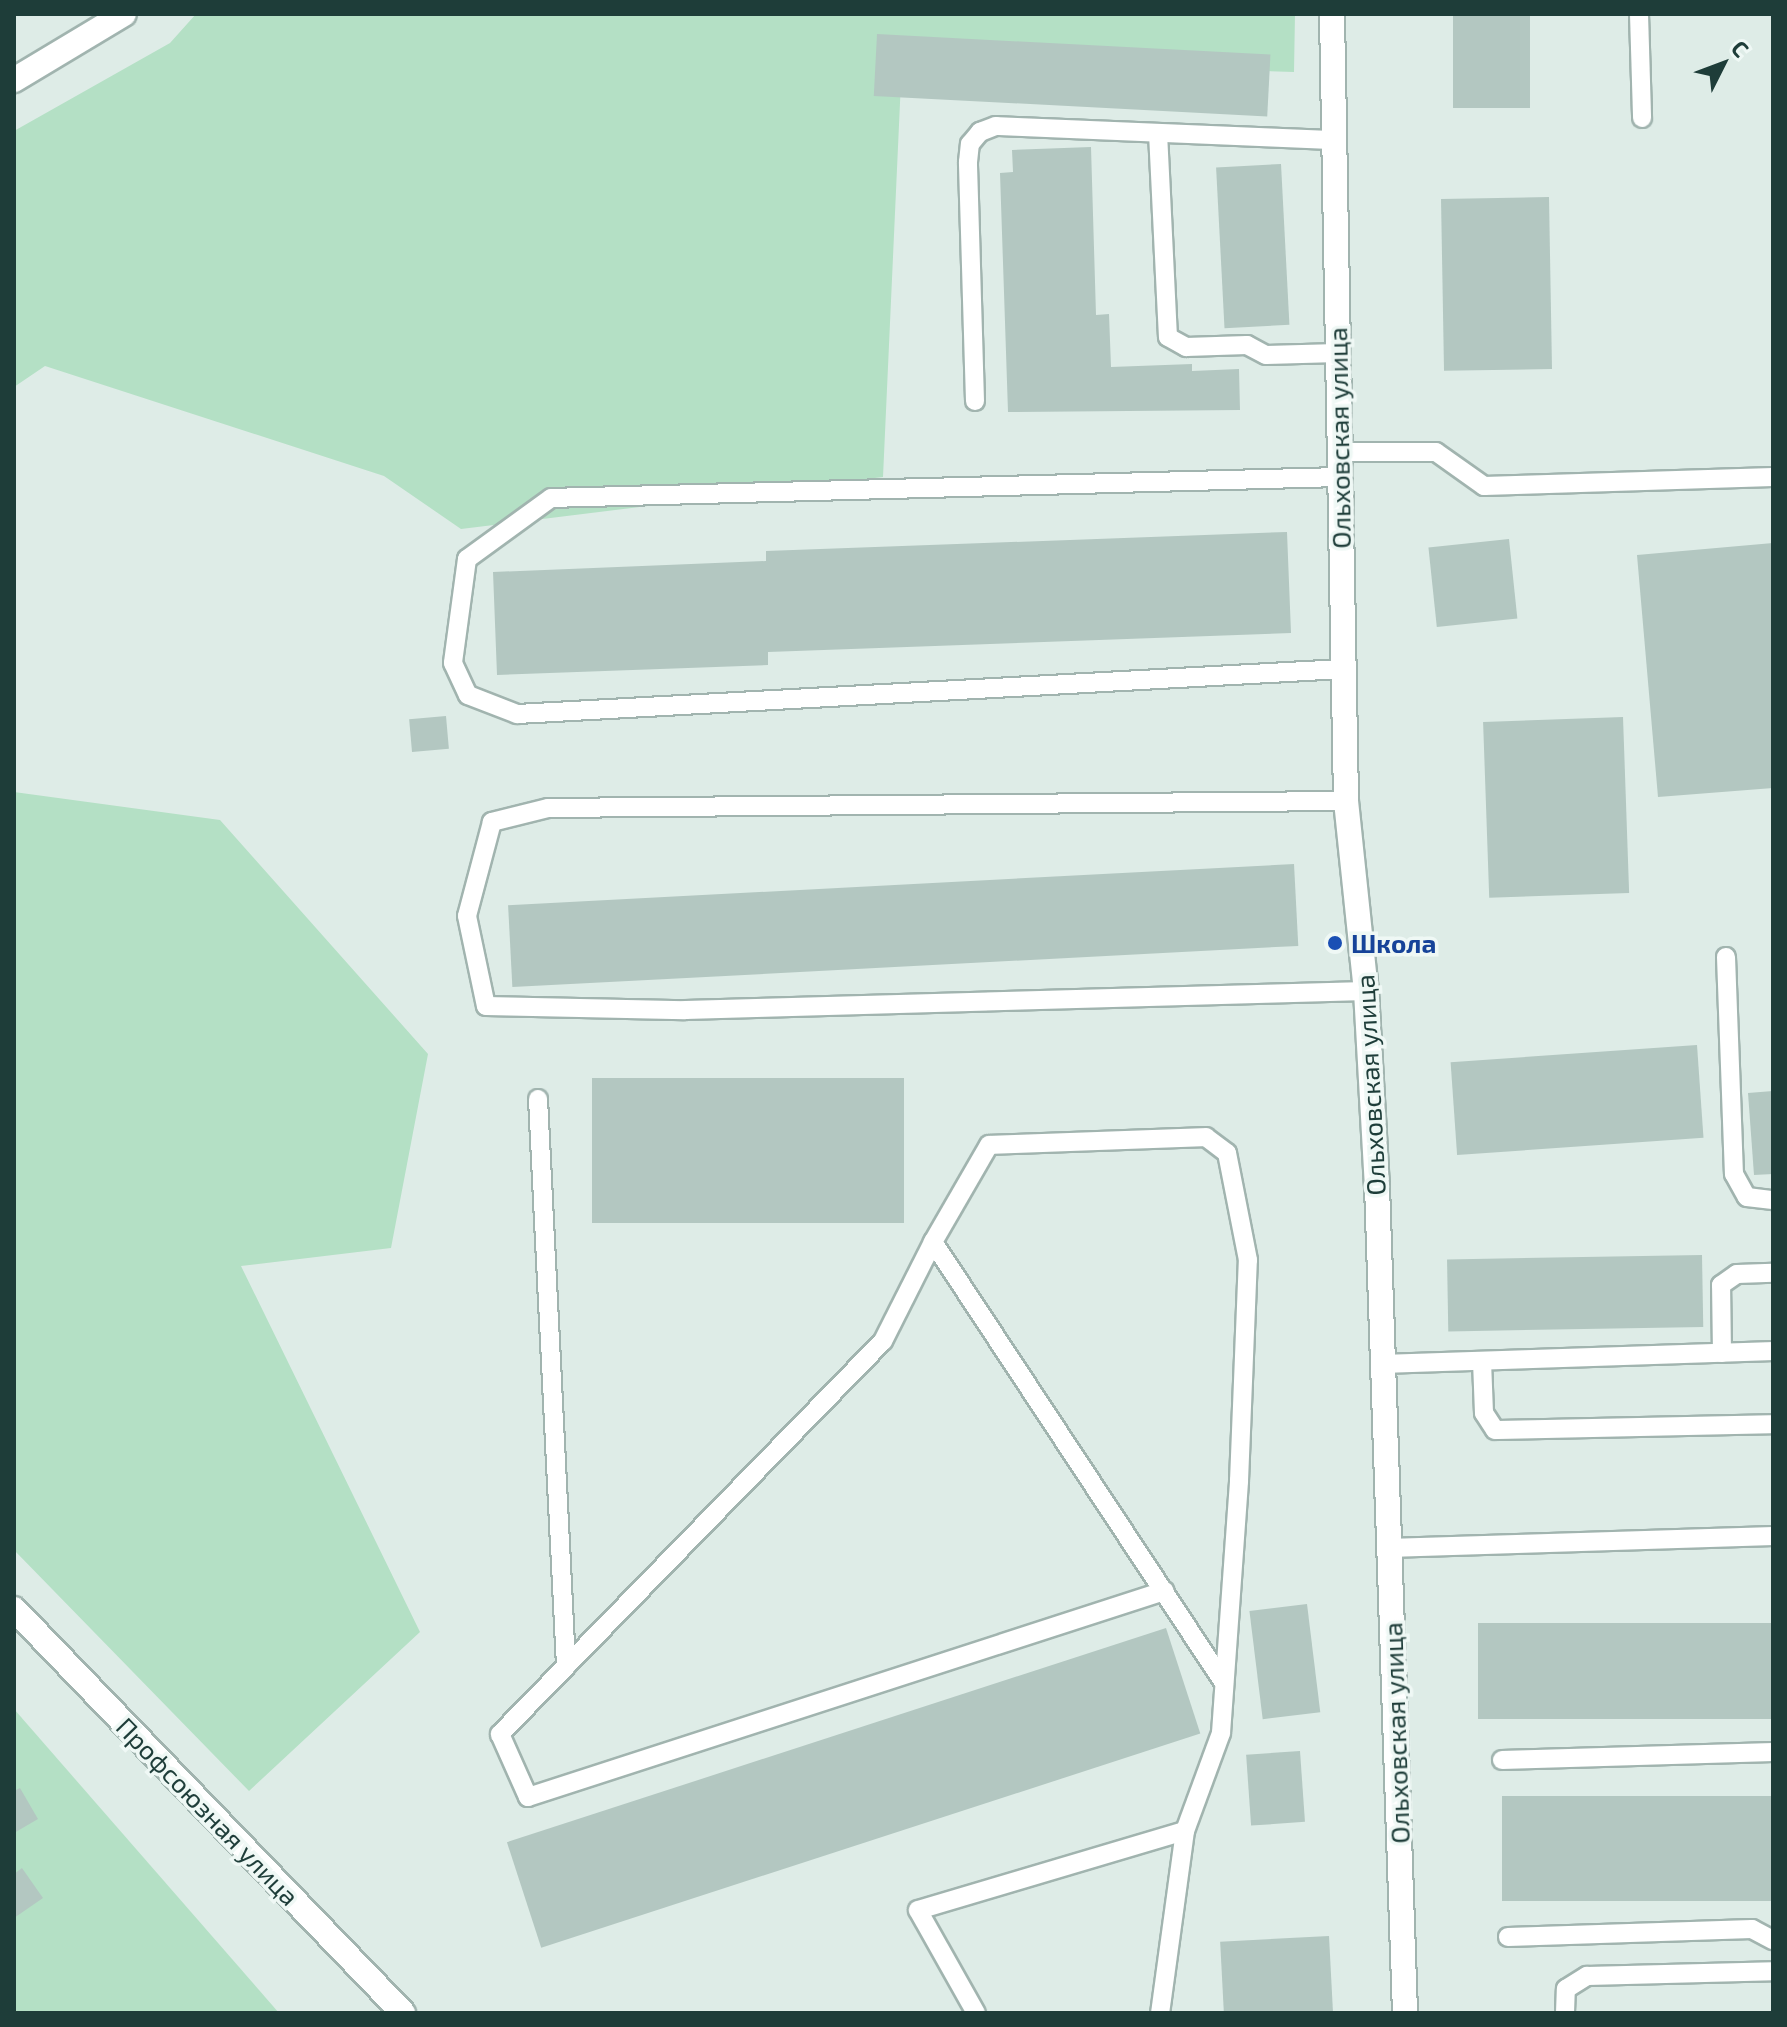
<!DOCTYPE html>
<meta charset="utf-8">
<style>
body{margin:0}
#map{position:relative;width:1787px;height:2027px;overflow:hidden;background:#deece7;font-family:"Exo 2",sans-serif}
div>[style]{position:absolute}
.green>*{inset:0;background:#b4e0c5}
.building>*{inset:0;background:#b3c7c1;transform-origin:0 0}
.roads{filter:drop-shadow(2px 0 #a1b4af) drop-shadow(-2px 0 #a1b4af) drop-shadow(0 2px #a1b4af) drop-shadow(0 -2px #a1b4af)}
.service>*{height:18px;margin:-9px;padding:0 9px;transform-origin:9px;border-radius:9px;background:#fff}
.minor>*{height:24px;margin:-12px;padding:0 12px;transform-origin:12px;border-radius:12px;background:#fff}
.dots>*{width:22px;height:22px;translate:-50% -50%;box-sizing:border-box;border:4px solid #eff8f5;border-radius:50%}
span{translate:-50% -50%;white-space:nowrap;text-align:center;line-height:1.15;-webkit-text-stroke:7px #eff8f5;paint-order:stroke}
.street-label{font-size:26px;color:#1e3d39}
.transit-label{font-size:26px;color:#164399;font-weight:700}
.left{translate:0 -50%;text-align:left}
.frame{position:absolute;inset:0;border:16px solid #1e3d39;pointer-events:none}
.north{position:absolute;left:1683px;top:24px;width:80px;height:80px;-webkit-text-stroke:6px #eff8f5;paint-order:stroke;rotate:48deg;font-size:22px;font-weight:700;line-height:32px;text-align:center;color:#1e3d39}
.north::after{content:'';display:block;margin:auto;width:28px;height:36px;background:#1e3d39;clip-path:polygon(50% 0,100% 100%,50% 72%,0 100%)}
</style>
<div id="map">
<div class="green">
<div style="clip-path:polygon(196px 14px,1295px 14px,1294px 72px,902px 59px,883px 477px,461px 529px,384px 476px,45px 366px,14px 387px,14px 131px,170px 43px)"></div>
<div style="clip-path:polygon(14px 792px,220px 820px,428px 1054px,391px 1248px,241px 1266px,420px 1632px,249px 1791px,14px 1550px)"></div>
<div style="clip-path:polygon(14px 1709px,279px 2013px,14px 2013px)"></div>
</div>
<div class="building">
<div style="left:1453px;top:14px;width:77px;height:94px"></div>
<div style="left:877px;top:34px;width:394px;height:62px;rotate:3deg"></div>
<div style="clip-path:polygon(1091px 147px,1096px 315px,1109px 314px,1111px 367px,1192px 364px,1192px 371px,1239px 369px,1240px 410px,1008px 412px,1000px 173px,1013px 172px,1012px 150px)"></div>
<div style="left:1281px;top:164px;width:161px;height:65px;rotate:87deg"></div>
<div style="left:1549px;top:197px;width:172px;height:108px;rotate:89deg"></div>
<div style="clip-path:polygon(1287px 532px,1291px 633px,768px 652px,768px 665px,497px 675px,493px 572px,766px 561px,766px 551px)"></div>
<div style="left:1509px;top:539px;width:80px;height:81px;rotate:84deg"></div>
<div style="clip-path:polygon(1773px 543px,1773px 788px,1658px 797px,1637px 555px)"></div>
<div style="left:446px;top:716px;width:33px;height:37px;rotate:85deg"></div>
<div style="left:1623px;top:717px;width:176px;height:140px;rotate:88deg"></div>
<div style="left:1294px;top:864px;width:82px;height:787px;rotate:87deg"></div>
<div style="left:1697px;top:1045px;width:93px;height:247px;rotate:86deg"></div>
<div style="left:592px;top:1078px;width:312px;height:145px"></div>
<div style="clip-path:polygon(1773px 1091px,1773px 1174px,1754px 1175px,1748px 1093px)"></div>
<div style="left:1702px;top:1255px;width:72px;height:255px;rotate:89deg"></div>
<div style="left:1307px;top:1604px;width:109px;height:58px;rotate:83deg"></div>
<div style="left:1773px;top:1623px;width:96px;height:295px;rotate:90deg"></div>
<div style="left:1166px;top:1628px;width:111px;height:693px;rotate:72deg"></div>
<div style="left:1300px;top:1751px;width:71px;height:54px;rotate:86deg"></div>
<div style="clip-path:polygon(20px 1788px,38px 1819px,14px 1833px,14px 1791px)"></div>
<div style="left:1773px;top:1796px;width:105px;height:271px;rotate:90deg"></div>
<div style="clip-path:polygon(22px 1868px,43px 1898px,14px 1918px,14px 1874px)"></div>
<div style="left:1329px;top:1936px;width:77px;height:109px;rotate:87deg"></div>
</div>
<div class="roads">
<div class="service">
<div style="left:1639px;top:14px;width:104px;rotate:88.3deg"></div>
<div style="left:1158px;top:133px;width:204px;rotate:87.2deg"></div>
<div style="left:1168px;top:337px;width:21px;rotate:29deg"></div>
<div style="left:1186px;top:347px;width:61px;rotate:-1.9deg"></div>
<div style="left:1247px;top:345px;width:21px;rotate:28deg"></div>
<div style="left:1266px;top:355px;width:72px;rotate:-1.6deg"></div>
<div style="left:975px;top:401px;width:239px;rotate:-91.7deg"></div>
<div style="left:968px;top:162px;width:18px;rotate:-84deg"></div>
<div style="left:970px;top:144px;width:16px;rotate:-50deg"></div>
<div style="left:980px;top:132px;width:17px;rotate:-21deg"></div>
<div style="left:996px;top:126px;width:338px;rotate:2.4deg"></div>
<div style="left:1340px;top:452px;width:96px"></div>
<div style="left:1436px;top:452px;width:59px;rotate:35.3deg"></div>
<div style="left:1484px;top:486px;width:289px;rotate:-1.8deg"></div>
<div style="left:1340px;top:477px;width:789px;rotate:178.48deg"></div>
<div style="left:551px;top:498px;width:104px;rotate:144deg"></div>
<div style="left:467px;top:559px;width:105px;rotate:97.7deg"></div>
<div style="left:453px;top:663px;width:35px;rotate:65deg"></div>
<div style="left:468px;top:695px;width:53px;rotate:21.2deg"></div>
<div style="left:517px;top:714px;width:827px;rotate:-3.12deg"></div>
<div style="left:1346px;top:801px;width:798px;rotate:179.5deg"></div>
<div style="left:548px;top:808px;width:58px;rotate:166deg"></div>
<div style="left:492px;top:822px;width:97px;rotate:104.9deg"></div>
<div style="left:467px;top:916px;width:92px;rotate:78.1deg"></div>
<div style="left:486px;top:1006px;width:199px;rotate:1.2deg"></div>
<div style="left:685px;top:1010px;width:681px;rotate:-1.6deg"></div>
<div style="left:1726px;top:957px;width:217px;rotate:87.9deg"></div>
<div style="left:1734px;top:1174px;width:26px;rotate:61deg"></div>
<div style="left:1747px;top:1197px;width:26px;rotate:7deg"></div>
<div style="left:538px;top:1099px;width:568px;rotate:87.17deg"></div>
<div style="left:933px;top:1242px;width:111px;rotate:116.8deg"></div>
<div style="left:883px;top:1341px;width:549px;rotate:134.26deg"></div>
<div style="left:500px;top:1734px;width:69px;rotate:66deg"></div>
<div style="left:528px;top:1797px;width:669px;rotate:-17.95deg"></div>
<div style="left:1722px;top:1353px;width:68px;rotate:-90.8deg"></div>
<div style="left:1721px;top:1285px;width:19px;rotate:-35deg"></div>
<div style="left:1737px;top:1274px;width:36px;rotate:-2deg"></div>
<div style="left:1482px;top:1361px;width:52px;rotate:87.8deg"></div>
<div style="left:1484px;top:1413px;width:20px;rotate:57deg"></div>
<div style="left:1495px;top:1430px;width:278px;rotate:-1.2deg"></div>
<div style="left:1383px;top:1364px;width:390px;rotate:-1.9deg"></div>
<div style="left:1389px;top:1548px;width:384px;rotate:-1.8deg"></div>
<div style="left:1502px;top:1760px;width:271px;rotate:-1.7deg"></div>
<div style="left:1185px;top:1831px;width:104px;rotate:-69.8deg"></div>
<div style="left:1221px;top:1733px;width:253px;rotate:-85.9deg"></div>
<div style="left:1239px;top:1481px;width:221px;rotate:-87.7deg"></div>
<div style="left:1248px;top:1260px;width:109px;rotate:-101.1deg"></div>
<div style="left:1227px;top:1153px;width:26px;rotate:-143deg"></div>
<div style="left:1206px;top:1137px;width:217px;rotate:177.9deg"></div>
<div style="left:989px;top:1145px;width:112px;rotate:120deg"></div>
<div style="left:933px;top:1242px;width:528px;rotate:56.58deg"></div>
<div style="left:1508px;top:1937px;width:244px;rotate:-1.9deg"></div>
<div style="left:1752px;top:1929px;width:24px;rotate:28deg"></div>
<div style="left:976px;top:2013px;width:118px;rotate:-119.4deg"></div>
<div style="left:918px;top:1910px;width:278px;rotate:-16.5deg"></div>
<div style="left:1185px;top:1831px;width:184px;rotate:97.8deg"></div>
<div style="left:1565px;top:2013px;width:24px;rotate:-88deg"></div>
<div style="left:1566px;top:1989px;width:25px;rotate:-32deg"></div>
<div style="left:1587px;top:1976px;width:186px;rotate:-1.5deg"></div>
</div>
<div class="minor">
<div style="left:1332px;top:14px;width:787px;rotate:88.98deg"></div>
<div style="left:1346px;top:801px;width:191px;rotate:84deg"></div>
<div style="left:1366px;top:991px;width:195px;rotate:86.8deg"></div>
<div style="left:1377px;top:1186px;width:827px;rotate:88.06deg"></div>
<div style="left:14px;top:80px;width:128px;rotate:-31deg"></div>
<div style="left:14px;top:1609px;width:561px;rotate:46.08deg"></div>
</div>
</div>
<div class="dots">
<div style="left:1335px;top:943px;background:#1a4fb4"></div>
</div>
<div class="street-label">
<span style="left:1339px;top:438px;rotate:-91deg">Ольховская улица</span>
<span style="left:1370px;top:1085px;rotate:-93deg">Ольховская улица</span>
<span style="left:1396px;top:1733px;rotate:-92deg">Ольховская улица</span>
<span style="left:208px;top:1811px;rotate:46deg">Профсоюзная улица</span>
</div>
<div class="transit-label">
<span class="left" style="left:1351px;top:943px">Школа</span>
</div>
<div class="frame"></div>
<div class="north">С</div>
</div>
